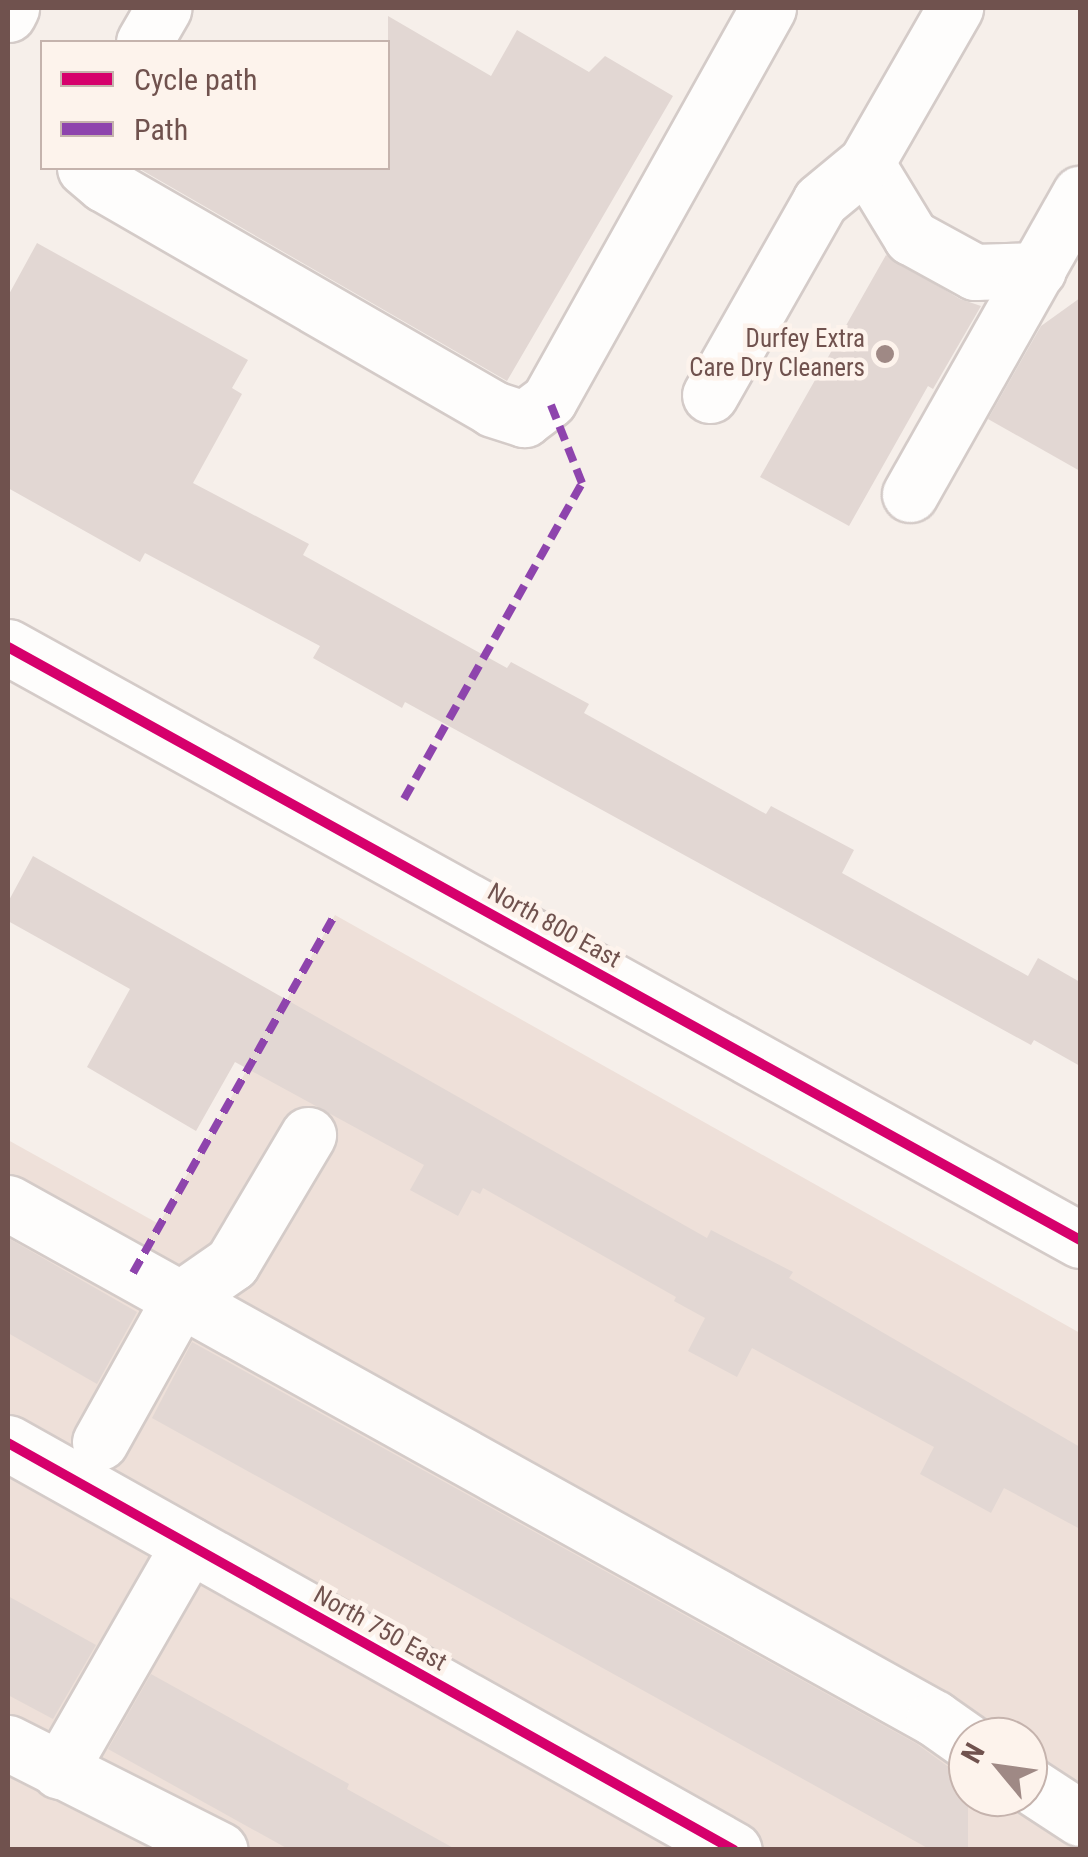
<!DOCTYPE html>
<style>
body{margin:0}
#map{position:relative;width:1088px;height:1857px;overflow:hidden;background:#f6efea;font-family:"Roboto Condensed",sans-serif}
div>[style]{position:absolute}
.residential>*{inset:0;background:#eee0d9}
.building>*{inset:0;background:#e2d7d3}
.roads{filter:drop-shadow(2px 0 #d4cbc8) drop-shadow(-2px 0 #d4cbc8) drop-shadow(0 2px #d4cbc8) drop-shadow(0 -2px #d4cbc8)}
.minor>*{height:55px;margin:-27.5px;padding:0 27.5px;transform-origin:27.5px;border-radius:27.5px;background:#fefdfc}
.quiet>*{height:8px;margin-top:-4px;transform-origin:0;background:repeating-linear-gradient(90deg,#8e44ad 0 15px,transparent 0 23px)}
.cycleway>*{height:10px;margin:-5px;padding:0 5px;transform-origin:5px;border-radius:5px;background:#d6006c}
.dots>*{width:28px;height:28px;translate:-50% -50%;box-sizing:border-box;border:5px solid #fdf3ec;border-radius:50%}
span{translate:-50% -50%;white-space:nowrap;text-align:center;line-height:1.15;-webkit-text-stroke:9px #fdf3ec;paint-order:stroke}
.poi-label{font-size:25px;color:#70524e}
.right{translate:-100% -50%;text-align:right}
.street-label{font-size:25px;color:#70524e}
.frame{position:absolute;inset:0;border:10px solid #70524e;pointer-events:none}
.legend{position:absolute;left:40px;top:40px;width:350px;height:130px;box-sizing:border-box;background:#fdf3ec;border:2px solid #c5b3ad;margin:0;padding:12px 18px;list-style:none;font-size:30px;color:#70524e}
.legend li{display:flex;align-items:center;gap:20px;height:50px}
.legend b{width:50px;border:2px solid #c5b3ad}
.north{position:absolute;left:948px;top:1717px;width:100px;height:100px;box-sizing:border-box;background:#fdf3ec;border:2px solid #c5b3ad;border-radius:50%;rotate:299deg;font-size:28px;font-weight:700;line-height:40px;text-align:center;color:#70524e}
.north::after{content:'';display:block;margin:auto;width:35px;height:45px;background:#9f8985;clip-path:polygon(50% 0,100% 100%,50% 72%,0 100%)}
</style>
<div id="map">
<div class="residential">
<div style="clip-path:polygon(evenodd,335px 915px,1080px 1333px,1080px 1849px,8px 1849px,8px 1140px,159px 1224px,335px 915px,968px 1737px,1028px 1737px,1028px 1797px,968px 1797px,968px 1737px)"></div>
</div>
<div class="building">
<div style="clip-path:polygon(388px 16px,491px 76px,517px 30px,589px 72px,605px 56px,673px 96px,507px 381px,138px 168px,388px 168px)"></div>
<div style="clip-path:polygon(37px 243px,248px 360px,232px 388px,242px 394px,193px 483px,309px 544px,303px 555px,507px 668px,511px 662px,589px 704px,584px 713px,766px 814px,771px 806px,854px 850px,842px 873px,1028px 976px,1038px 958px,1080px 982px,1080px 1066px,1034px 1040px,1031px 1045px,405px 702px,402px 708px,313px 658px,320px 646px,145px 553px,140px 562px,8px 488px,8px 296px)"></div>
<div style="clip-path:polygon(886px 255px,960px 299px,981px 306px,933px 389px,928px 386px,849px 526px,760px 477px)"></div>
<div style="clip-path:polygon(1080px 298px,1080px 471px,988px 419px,1041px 326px)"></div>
<div style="clip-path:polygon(33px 856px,707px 1238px,711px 1230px,793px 1272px,789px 1278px,1080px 1447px,1080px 1529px,1004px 1488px,991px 1513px,920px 1474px,934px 1447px,752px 1348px,737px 1377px,688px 1351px,705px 1318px,674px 1301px,676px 1297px,483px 1188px,480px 1194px,472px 1190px,458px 1216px,410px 1190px,424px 1165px,235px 1062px,196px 1131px,87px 1067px,130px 989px,8px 921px,8px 902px)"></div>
<div style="clip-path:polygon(8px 1238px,137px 1312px,97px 1384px,8px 1333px)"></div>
<div style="clip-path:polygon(192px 1342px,917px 1744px,950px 1768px,968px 1773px,968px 1850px,931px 1850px,152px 1418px)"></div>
<div style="clip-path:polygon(8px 1596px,96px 1645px,53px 1719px,8px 1695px)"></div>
<div style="clip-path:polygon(151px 1674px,349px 1784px,347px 1789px,457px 1850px,290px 1850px,108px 1749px)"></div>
</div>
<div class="roads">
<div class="minor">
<div style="left:8px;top:14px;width:7px;rotate:-63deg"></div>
<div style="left:144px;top:42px;width:39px;rotate:-60deg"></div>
<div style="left:866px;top:163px;width:87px;rotate:58.7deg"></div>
<div style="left:911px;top:237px;width:73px;rotate:28.7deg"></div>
<div style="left:975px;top:272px;width:63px;rotate:-1.8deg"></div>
<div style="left:85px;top:168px;width:25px;rotate:40deg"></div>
<div style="left:104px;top:184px;width:449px;rotate:30deg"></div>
<div style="left:493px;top:409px;width:33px;rotate:18deg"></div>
<div style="left:524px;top:419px;width:31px;rotate:-37deg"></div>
<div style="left:549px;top:400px;width:449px;rotate:-60.8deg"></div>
<div style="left:710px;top:395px;width:223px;rotate:-60.4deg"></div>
<div style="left:820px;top:201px;width:60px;rotate:-39.6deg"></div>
<div style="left:866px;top:163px;width:179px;rotate:-60.1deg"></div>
<div style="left:910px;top:494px;width:345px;rotate:-60.5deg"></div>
<div style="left:8px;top:647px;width:1225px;rotate:28.95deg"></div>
<div style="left:8px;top:1203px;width:1060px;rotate:29.08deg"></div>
<div style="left:934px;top:1718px;width:42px;rotate:35.2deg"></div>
<div style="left:100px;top:1442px;width:164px;rotate:-60.8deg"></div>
<div style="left:180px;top:1299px;width:63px;rotate:-34.7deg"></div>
<div style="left:232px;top:1263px;width:149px;rotate:-59.3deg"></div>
<div style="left:8px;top:1443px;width:832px;rotate:29.28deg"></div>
<div style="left:8px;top:1743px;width:237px;rotate:26.8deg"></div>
<div style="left:59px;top:1771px;width:261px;rotate:-60.1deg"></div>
<div style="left:1028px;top:1784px;width:62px;rotate:33.2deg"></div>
</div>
</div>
<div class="quiet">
<div style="left:404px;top:799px;width:363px;rotate:-60.6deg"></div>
<div style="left:582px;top:483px;width:89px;rotate:-111.7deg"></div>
<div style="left:133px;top:1273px;width:411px;rotate:-60.6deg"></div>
</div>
<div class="cycleway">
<div style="left:8px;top:647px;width:1225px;rotate:28.95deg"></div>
<div style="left:8px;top:1443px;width:832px;rotate:29.28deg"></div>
</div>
<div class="dots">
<div style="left:885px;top:354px;background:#9f8985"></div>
</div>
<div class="poi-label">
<span class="right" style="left:865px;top:354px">Durfey Extra<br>Care Dry Cleaners</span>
</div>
<div class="street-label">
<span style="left:554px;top:926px;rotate:29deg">North 800 East</span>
<span style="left:380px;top:1629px;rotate:29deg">North 750 East</span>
</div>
<div class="frame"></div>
<ul class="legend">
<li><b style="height:12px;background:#d6006c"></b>Cycle path</li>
<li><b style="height:12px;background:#8e44ad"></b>Path</li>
</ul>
<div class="north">N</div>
</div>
